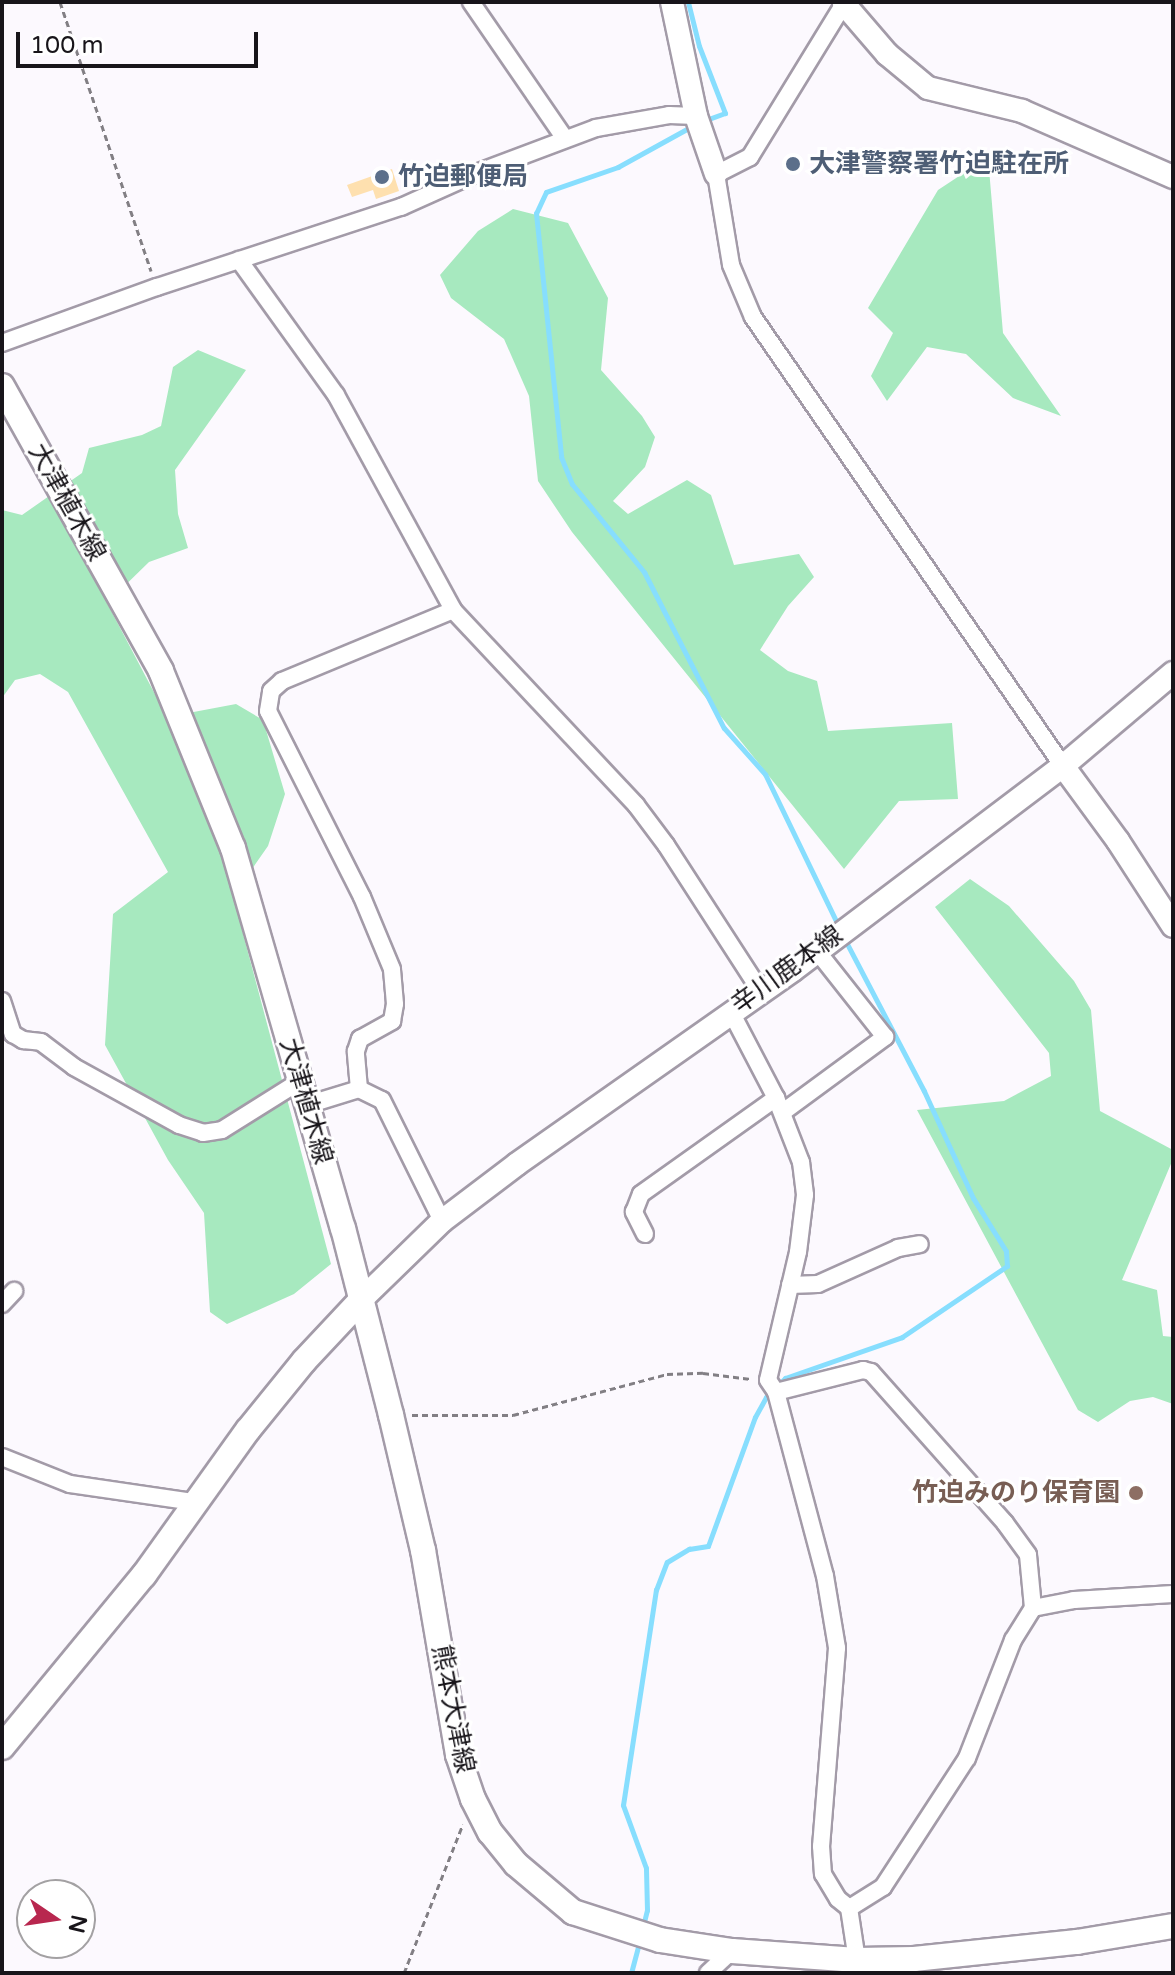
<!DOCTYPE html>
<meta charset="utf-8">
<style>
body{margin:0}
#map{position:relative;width:1175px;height:1975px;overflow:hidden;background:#fcf9fe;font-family:"Varela Round","Noto Sans JP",sans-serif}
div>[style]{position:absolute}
.green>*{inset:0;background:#a7e9bf}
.stream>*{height:5px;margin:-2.5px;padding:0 2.5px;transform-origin:2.5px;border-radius:2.5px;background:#87defe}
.building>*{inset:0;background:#fee0af}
.path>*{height:3px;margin-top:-1.5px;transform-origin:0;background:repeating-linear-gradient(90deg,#827f84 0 6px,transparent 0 10px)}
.roads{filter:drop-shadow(2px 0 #a39ba8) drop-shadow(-2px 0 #a39ba8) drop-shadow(0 2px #a39ba8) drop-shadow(0 -2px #a39ba8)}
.street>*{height:16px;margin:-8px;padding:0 8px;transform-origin:8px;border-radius:8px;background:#fff}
.secondary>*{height:22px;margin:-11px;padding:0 11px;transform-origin:11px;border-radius:11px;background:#fff}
.primary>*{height:24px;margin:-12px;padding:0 12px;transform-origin:12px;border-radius:12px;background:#fff}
.dots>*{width:22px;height:22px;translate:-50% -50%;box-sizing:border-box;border:4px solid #fff;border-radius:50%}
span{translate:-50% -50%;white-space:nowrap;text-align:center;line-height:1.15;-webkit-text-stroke:6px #fff;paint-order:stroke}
.service-label{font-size:26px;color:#4e5e75;font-weight:700}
.left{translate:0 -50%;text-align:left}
.street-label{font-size:26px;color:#18151a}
.education-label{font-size:26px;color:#785e54;font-weight:700}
.right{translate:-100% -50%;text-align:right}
.frame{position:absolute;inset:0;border:4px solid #18151a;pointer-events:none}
.north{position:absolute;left:16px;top:1879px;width:80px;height:80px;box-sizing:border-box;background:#fff;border:2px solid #a3a1a3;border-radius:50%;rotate:103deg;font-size:22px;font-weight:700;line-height:32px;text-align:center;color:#18151a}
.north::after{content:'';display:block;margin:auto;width:28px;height:36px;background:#b8274f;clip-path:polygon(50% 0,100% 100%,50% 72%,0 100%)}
.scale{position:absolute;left:16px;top:32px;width:242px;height:36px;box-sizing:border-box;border:4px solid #18151a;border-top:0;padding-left:10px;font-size:24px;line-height:28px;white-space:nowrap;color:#18151a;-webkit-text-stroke:6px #fff;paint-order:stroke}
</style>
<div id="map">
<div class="green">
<div style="clip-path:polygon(988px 157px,1003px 333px,1061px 416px,1013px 398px,966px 354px,927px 347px,887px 401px,871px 376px,893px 333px,868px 308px,938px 190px)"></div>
<div style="clip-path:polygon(513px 209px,568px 223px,608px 298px,601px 370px,642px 416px,655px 437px,645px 467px,613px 501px,628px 514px,687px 480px,711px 495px,734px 565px,799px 554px,814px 577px,788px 606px,760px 650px,788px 671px,817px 681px,828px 731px,952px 723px,958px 799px,899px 801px,844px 869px,572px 532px,538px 481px,529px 396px,504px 339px,451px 298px,440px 275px,478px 231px)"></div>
<div style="clip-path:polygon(198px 350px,246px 370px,175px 470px,178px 514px,188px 548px,149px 562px,107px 603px,167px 717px,236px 704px,263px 720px,285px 794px,268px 846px,233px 896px,331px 1264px,294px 1294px,227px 1324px,210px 1312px,204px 1213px,168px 1160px,105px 1045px,113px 914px,168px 872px,68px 692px,40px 674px,15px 680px,2px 698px,2px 510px,22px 515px,82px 473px,89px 448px,142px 435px,161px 426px,173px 367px)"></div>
<div style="clip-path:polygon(970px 879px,1009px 906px,1074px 981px,1091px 1010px,1100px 1111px,1173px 1150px,1173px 1159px,1122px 1280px,1157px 1290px,1163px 1336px,1173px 1337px,1173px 1404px,1153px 1397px,1130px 1401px,1098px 1422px,1078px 1410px,917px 1110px,1004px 1101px,1051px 1076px,1049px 1053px,935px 907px)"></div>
</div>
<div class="stream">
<div style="left:688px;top:2px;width:45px;rotate:76deg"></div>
<div style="left:699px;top:46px;width:72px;rotate:68.8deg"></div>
<div style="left:725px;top:113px;width:23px;rotate:160deg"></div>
<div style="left:694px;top:125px;width:87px;rotate:151.1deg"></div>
<div style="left:618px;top:167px;width:76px;rotate:160.9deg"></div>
<div style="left:546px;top:192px;width:23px;rotate:115deg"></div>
<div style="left:536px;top:213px;width:245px;rotate:84.1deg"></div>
<div style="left:561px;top:457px;width:29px;rotate:68deg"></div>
<div style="left:572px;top:484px;width:114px;rotate:50.7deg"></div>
<div style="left:644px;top:572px;width:175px;rotate:62.9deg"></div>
<div style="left:724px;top:728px;width:62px;rotate:48.3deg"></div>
<div style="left:765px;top:774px;width:170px;rotate:64.2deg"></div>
<div style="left:643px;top:1926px;width:16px;rotate:-76deg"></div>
<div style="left:647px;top:1910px;width:42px;rotate:-91.4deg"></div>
<div style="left:646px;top:1868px;width:67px;rotate:-110.1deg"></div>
<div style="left:623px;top:1805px;width:218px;rotate:-81.3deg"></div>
<div style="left:656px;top:1590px;width:30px;rotate:-69deg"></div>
<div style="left:667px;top:1562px;width:26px;rotate:-31deg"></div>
<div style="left:689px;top:1549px;width:19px;rotate:-9deg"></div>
<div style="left:708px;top:1546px;width:137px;rotate:-70deg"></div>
<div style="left:755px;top:1417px;width:23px;rotate:-61deg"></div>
<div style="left:766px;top:1397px;width:27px;rotate:-45deg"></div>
<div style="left:785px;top:1378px;width:124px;rotate:-19.3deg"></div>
<div style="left:902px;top:1337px;width:127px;rotate:-34.1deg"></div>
<div style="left:1007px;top:1266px;width:15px;rotate:-94deg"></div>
<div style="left:1006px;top:1251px;width:62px;rotate:-121.9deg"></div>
<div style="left:973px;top:1198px;width:118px;rotate:-114.6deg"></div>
<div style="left:924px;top:1091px;width:170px;rotate:-117.6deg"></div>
<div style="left:631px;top:1973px;width:35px;rotate:-75deg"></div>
</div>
<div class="building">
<div style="clip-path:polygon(392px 169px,399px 191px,376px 199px,373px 190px,352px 197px,347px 185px)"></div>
</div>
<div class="path">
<div style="left:60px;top:2px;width:284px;rotate:71.3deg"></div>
<div style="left:412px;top:1415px;width:101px"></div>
<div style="left:513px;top:1415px;width:159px;rotate:-14.9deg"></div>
<div style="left:667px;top:1374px;width:36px;rotate:-2deg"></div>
<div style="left:703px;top:1373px;width:48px;rotate:7.1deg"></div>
<div style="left:404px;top:1973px;width:160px;rotate:-68.4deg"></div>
</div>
<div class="roads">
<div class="street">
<div style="left:471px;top:2px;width:166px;rotate:55.5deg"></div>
<div style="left:845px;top:2px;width:182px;rotate:121.5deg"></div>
<div style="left:750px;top:157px;width:38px;rotate:153deg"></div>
<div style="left:716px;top:174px;width:92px;rotate:80.6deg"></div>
<div style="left:731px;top:265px;width:56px;rotate:67.1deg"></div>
<div style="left:753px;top:317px;width:546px;rotate:55.38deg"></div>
<div style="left:239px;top:260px;width:166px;rotate:54.3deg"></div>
<div style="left:336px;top:395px;width:245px;rotate:61.4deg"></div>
<div style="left:453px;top:610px;width:267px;rotate:46.8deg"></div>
<div style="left:636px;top:805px;width:50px;rotate:53.1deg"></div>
<div style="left:666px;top:845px;width:175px;rotate:57.1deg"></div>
<div style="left:2px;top:343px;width:165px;rotate:-19.9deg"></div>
<div style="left:157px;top:287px;width:257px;rotate:-18.2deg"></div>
<div style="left:401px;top:207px;width:85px;rotate:-24.2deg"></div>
<div style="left:479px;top:172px;width:125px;rotate:-20.6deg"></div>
<div style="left:596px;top:128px;width:74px;rotate:-10.1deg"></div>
<div style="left:669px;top:115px;width:27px;rotate:2deg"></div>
<div style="left:2px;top:1001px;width:35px;rotate:72deg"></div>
<div style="left:13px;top:1034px;width:12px;rotate:31deg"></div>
<div style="left:23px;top:1040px;width:18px;rotate:6deg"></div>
<div style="left:41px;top:1042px;width:41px;rotate:37.1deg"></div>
<div style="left:74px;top:1067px;width:120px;rotate:28.9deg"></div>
<div style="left:179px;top:1125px;width:25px;rotate:18deg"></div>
<div style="left:203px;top:1133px;width:19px;rotate:-9deg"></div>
<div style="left:222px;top:1130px;width:92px;rotate:-32.1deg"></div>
<div style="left:731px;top:1012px;width:97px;rotate:62.4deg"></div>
<div style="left:776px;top:1098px;width:69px;rotate:68.7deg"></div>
<div style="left:801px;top:1162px;width:33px;rotate:83deg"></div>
<div style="left:805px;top:1195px;width:57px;rotate:97deg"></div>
<div style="left:798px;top:1252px;width:131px;rotate:103.2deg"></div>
<div style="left:768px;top:1380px;width:14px;rotate:56deg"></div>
<div style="left:776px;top:1392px;width:190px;rotate:75.1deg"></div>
<div style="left:825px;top:1576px;width:73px;rotate:80.5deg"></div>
<div style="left:837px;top:1648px;width:199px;rotate:94.6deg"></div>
<div style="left:821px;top:1846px;width:28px;rotate:86deg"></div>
<div style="left:823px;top:1874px;width:29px;rotate:59deg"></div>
<div style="left:838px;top:1899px;width:14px;rotate:39deg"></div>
<div style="left:849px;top:1908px;width:53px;rotate:81.3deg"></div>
<div style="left:359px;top:1089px;width:38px;rotate:-95deg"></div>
<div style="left:356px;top:1051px;width:13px;rotate:-72deg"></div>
<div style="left:360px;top:1039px;width:37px;rotate:-29deg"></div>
<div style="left:392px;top:1021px;width:17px;rotate:-80deg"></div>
<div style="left:395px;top:1004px;width:35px;rotate:-95deg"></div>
<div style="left:392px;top:969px;width:78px;rotate:-112.6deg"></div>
<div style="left:362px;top:897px;width:208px;rotate:-116.8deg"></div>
<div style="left:268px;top:711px;width:20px;rotate:-81deg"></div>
<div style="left:271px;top:691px;width:15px;rotate:-42deg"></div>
<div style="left:282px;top:681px;width:185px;rotate:-22.5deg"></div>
<div style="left:307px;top:1105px;width:54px;rotate:-17.1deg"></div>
<div style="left:359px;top:1089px;width:25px;rotate:26deg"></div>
<div style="left:382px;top:1100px;width:135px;rotate:63.6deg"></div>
<div style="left:783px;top:1112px;width:127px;rotate:-36.3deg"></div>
<div style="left:885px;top:1037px;width:110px;rotate:-128.3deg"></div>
<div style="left:645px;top:1234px;width:25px;rotate:-117deg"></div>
<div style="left:634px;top:1212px;width:19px;rotate:-69deg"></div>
<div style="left:641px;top:1194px;width:166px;rotate:-35.4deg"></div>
<div style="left:790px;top:1285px;width:28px;rotate:-2deg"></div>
<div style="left:818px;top:1284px;width:88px;rotate:-24.2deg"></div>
<div style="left:898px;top:1248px;width:22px;rotate:-10deg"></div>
<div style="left:2px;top:1304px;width:18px;rotate:-47deg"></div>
<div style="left:776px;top:1392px;width:90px;rotate:-14.2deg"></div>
<div style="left:863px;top:1370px;width:8px;rotate:14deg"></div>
<div style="left:871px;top:1372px;width:202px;rotate:48.4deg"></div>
<div style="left:1005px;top:1523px;width:39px;rotate:54deg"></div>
<div style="left:1028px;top:1555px;width:53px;rotate:84.6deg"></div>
<div style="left:1033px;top:1608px;width:38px;rotate:122deg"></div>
<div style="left:1013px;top:1640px;width:127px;rotate:111.3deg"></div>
<div style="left:967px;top:1758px;width:154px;rotate:123.1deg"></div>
<div style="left:883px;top:1887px;width:40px;rotate:148deg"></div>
<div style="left:2px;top:1457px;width:73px;rotate:21.7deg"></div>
<div style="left:70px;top:1484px;width:124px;rotate:8.3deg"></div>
<div style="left:1033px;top:1608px;width:42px;rotate:-11deg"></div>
<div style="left:1074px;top:1600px;width:99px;rotate:-3.5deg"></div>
<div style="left:708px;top:1973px;width:33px;rotate:-43deg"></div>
</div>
<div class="secondary">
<div style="left:672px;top:2px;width:116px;rotate:78.1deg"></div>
<div style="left:696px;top:116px;width:61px;rotate:71deg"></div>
<div style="left:844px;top:4px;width:66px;rotate:49.3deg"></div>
<div style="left:887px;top:54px;width:53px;rotate:39.7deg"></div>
<div style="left:928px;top:88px;width:97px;rotate:13.7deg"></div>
<div style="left:1022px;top:111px;width:165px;rotate:23.6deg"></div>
<div style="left:1063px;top:766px;width:144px;rotate:-40.2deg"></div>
<div style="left:362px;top:1299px;width:112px;rotate:-44.3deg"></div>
<div style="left:442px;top:1221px;width:94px;rotate:-37.2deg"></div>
<div style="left:517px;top:1164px;width:337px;rotate:-35.1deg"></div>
<div style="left:793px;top:970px;width:338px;rotate:-37.1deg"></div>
<div style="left:1063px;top:766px;width:93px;rotate:53.7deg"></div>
<div style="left:1118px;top:841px;width:101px;rotate:57.1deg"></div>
</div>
<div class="primary">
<div style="left:2px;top:386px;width:326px;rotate:60.8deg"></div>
<div style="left:161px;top:671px;width:191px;rotate:67.9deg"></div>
<div style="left:233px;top:848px;width:396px;rotate:73.9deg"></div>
<div style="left:343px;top:1228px;width:193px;rotate:75.6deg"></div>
<div style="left:391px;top:1415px;width:139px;rotate:76.7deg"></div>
<div style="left:423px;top:1550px;width:208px;rotate:80.3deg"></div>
<div style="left:458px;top:1755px;width:46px;rotate:71.2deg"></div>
<div style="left:473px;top:1799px;width:37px;rotate:63deg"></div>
<div style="left:490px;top:1832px;width:41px;rotate:50.9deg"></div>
<div style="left:516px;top:1864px;width:75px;rotate:40.1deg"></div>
<div style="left:573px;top:1912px;width:91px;rotate:17.8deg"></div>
<div style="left:660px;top:1940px;width:73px;rotate:8.7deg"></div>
<div style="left:732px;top:1951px;width:125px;rotate:4.1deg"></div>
<div style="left:857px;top:1960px;width:57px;rotate:-1deg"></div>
<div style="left:914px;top:1959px;width:164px;rotate:-6deg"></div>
<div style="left:1077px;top:1942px;width:97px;rotate:-9.5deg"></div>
<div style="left:2px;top:1747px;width:223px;rotate:-50.5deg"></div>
<div style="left:144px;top:1575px;width:178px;rotate:-54.4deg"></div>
<div style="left:248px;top:1430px;width:89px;rotate:-50.9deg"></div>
<div style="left:304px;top:1361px;width:85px;rotate:-46.9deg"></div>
</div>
</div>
<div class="dots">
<div style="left:793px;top:164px;background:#5c6f8a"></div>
<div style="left:382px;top:177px;background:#5c6f8a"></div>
<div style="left:1136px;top:1493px;background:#8d6e63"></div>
</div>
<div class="service-label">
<span class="left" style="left:809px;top:164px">大津警察署竹迫駐在所</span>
<span class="left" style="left:398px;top:177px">竹迫郵便局</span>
</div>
<div class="street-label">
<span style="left:67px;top:502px;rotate:61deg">大津植木線</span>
<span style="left:787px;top:970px;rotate:-36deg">辛川鹿本線</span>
<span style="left:306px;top:1101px;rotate:74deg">大津植木線</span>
<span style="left:453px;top:1709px;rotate:79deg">熊本大津線</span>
</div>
<div class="education-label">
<span class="right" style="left:1120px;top:1493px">竹迫みのり保育園</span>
</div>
<div class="frame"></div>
<div class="north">N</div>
<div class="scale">100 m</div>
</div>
